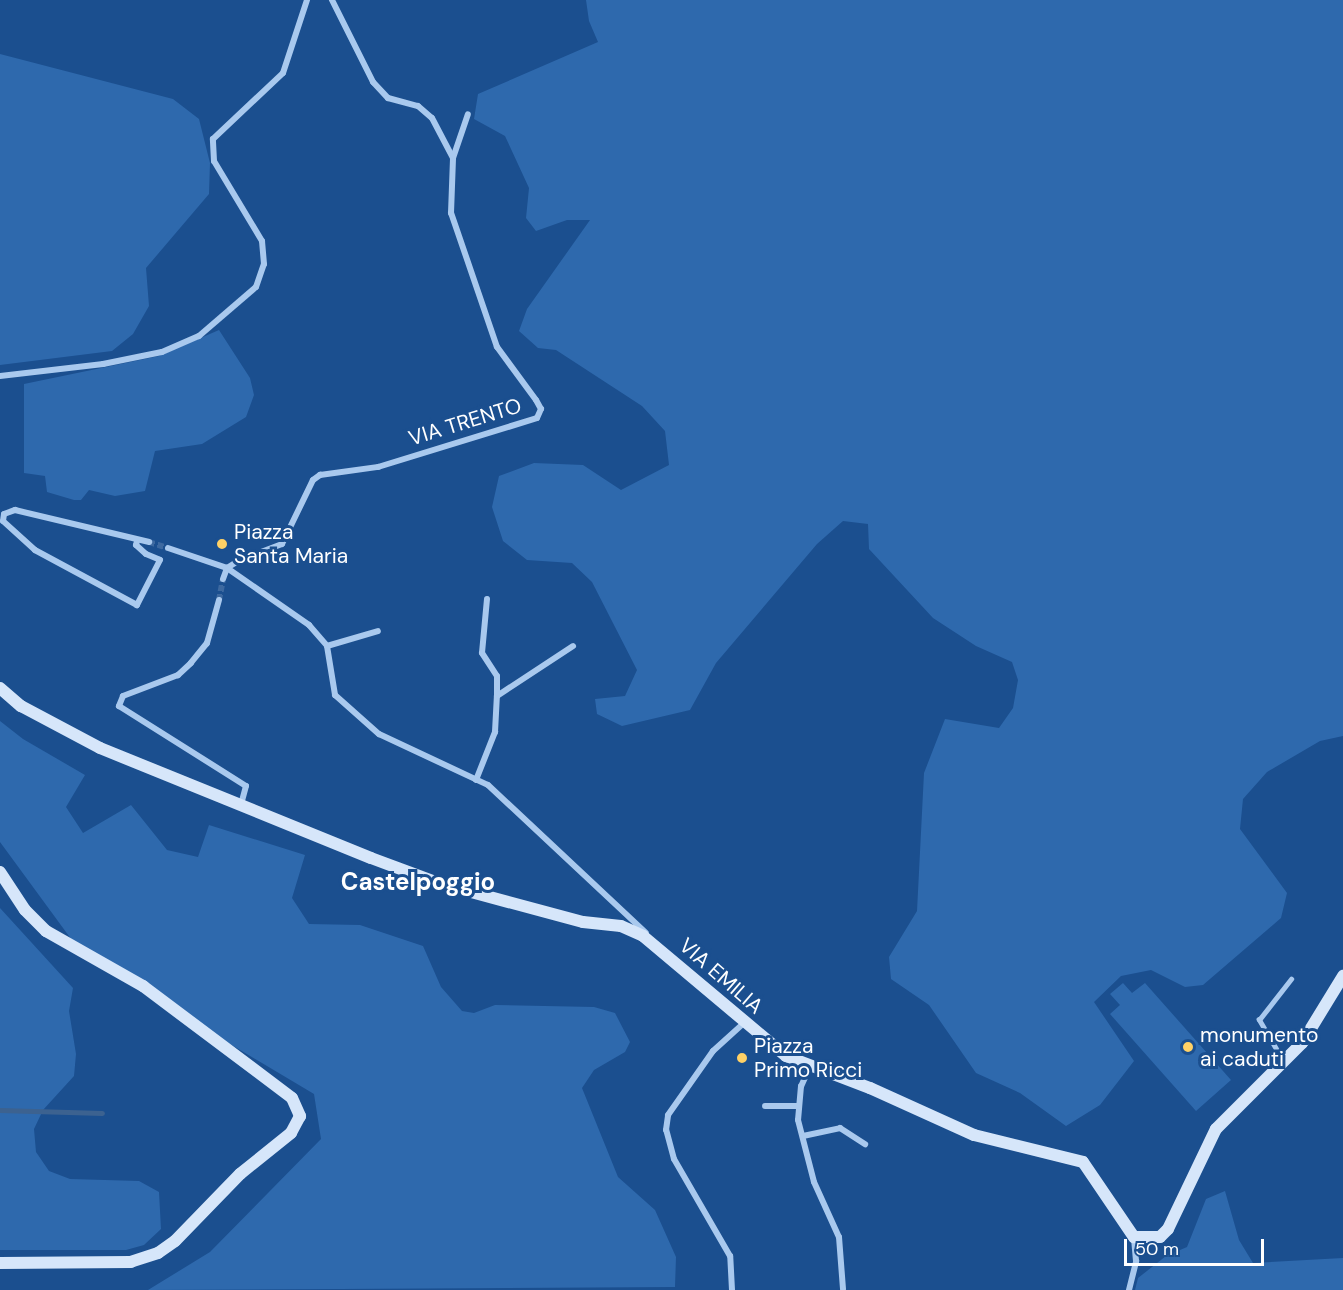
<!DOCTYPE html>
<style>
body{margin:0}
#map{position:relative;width:1343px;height:1290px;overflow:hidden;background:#1b4f8f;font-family:"DM Sans",sans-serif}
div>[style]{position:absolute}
.green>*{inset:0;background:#2e69ad}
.stream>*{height:5px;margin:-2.5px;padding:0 2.5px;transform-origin:2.5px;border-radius:2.5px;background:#3c6290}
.street-tunnel>*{height:6px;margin-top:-3px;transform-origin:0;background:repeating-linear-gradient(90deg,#3d69a0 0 6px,transparent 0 9px)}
.lane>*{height:4.5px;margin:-2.25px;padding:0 2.25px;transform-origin:2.25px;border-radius:2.25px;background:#a9c9ee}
.street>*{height:6px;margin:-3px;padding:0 3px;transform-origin:3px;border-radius:3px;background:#a9c9ee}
.secondary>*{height:12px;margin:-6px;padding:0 6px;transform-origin:6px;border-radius:6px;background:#d6e6fa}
.dots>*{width:16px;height:16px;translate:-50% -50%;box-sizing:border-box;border:3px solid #1b4f8f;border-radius:50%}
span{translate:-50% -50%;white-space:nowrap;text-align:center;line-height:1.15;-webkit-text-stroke:6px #1b4f8f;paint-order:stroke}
.street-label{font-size:21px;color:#fff}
.poi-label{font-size:21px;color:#fff}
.left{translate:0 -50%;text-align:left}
.quarter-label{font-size:24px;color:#fff;font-weight:700}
.scale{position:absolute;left:1124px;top:1239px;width:140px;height:27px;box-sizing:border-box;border:3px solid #fff;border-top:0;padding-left:8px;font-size:18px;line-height:21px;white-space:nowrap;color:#fff;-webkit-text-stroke:4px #1b4f8f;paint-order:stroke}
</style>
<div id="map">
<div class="green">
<div style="clip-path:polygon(586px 0,1343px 0,1343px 736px,1320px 741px,1267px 772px,1243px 799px,1240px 829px,1287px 893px,1281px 918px,1203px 985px,1185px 987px,1151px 970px,1121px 976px,1094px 1002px,1134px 1061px,1100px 1105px,1066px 1126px,1020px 1093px,976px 1073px,929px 1005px,891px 979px,889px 957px,917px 911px,924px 773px,945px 719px,999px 728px,1013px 708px,1018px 680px,1012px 662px,976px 646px,933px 618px,869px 549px,868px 524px,843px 521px,817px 544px,716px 663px,690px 710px,622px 726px,597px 714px,595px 699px,625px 696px,637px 670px,592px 582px,572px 563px,527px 560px,503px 541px,492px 507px,499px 476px,534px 463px,583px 465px,621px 490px,669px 465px,665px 431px,642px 406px,556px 350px,538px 348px,519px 331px,527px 309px,590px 220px,567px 220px,536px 231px,526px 218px,529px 188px,505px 136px,474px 119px,478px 94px,598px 42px,589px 21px)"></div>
<div style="clip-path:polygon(0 54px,173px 99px,199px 119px,210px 163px,209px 194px,146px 268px,149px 306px,133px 334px,112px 351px,0 365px)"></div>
<div style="clip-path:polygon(219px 330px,250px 378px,254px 395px,246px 417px,202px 444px,155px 451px,145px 491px,115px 496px,89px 490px,81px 500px,74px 500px,47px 492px,45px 476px,24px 473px,24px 384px,159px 356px)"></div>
<div style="clip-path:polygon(0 721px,23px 739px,85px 775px,66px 807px,83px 833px,131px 805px,167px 850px,198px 857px,209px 825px,305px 855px,292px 898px,309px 924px,360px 925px,423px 946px,441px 987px,462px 1011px,474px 1013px,495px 1005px,594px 1007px,615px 1013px,630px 1042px,625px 1052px,594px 1070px,582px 1088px,618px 1177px,655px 1210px,676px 1257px,675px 1287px,148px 1290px,210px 1252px,321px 1139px,314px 1094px,85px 958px,0 842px)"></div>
<div style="clip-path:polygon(0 908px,73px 988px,69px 1011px,76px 1054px,74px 1076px,43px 1110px,34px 1129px,36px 1152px,49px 1171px,70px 1179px,139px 1181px,159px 1192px,161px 1229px,144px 1245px,126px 1250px,0 1250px)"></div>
<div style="clip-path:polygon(1123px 983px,1132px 993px,1145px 983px,1231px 1080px,1196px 1111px,1110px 1014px,1120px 1005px,1110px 994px)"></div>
<div style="clip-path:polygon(1225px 1191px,1239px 1240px,1253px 1263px,1343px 1258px,1343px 1290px,1135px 1290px,1138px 1278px,1166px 1256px,1187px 1247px,1206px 1199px)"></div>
</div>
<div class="stream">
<div style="left:0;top:1110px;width:102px;rotate:1.7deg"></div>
</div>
<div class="street-tunnel">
<div style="left:149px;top:542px;width:20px;rotate:18deg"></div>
<div style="left:219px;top:600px;width:21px;rotate:-79deg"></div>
</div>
<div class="lane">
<div style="left:1283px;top:1061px;width:48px;rotate:-120.3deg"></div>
<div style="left:1259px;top:1020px;width:52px;rotate:-52deg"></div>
</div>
<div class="street">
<div style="left:332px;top:0;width:92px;rotate:63.4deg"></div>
<div style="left:373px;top:82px;width:22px;rotate:47deg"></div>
<div style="left:388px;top:98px;width:31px;rotate:15deg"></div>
<div style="left:418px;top:106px;width:18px;rotate:41deg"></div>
<div style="left:432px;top:118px;width:45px;rotate:62.3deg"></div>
<div style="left:0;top:376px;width:104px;rotate:-6.6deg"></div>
<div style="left:103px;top:364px;width:60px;rotate:-11.5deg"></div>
<div style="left:162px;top:352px;width:40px;rotate:-23.4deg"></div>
<div style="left:199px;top:336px;width:75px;rotate:-40.7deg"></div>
<div style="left:256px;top:287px;width:24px;rotate:-71deg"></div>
<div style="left:264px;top:264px;width:23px;rotate:-95deg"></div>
<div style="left:262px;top:241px;width:93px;rotate:-121deg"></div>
<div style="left:214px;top:161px;width:22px;rotate:-93deg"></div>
<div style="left:213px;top:139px;width:96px;rotate:-43.3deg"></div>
<div style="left:283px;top:73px;width:77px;rotate:-71.8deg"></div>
<div style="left:137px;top:541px;width:4px;rotate:104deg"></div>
<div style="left:136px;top:545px;width:13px;rotate:42deg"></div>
<div style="left:146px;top:554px;width:15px;rotate:23deg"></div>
<div style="left:160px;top:560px;width:51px;rotate:117.1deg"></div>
<div style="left:137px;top:605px;width:116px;rotate:-151.7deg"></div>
<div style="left:35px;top:550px;width:43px;rotate:-137.8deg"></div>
<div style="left:3px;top:521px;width:7px;rotate:-82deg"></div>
<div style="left:4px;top:514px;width:12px;rotate:-20deg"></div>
<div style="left:15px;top:510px;width:138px;rotate:13.4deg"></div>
<div style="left:168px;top:548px;width:62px;rotate:18.7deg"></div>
<div style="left:227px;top:568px;width:100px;rotate:34.8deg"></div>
<div style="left:309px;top:625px;width:28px;rotate:49deg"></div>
<div style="left:327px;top:646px;width:50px;rotate:80.7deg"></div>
<div style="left:335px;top:695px;width:59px;rotate:41.6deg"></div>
<div style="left:379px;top:734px;width:120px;rotate:25.1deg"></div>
<div style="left:488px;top:785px;width:216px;rotate:43.1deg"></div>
<div style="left:223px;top:579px;width:12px;rotate:-70deg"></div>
<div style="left:227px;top:568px;width:15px;rotate:-32deg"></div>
<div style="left:240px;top:560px;width:45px;rotate:-20.9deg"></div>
<div style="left:282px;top:544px;width:71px;rotate:-64.2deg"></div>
<div style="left:313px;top:480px;width:9px;rotate:-36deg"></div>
<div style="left:320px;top:475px;width:59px;rotate:-7.9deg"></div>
<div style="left:378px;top:467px;width:166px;rotate:-17.1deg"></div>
<div style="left:537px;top:418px;width:10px;rotate:-66deg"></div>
<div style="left:541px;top:409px;width:10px;rotate:-119deg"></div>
<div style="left:536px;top:400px;width:66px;rotate:-126.3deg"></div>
<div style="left:497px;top:347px;width:142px;rotate:-108.9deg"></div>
<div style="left:451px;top:213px;width:55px;rotate:-87.9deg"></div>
<div style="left:453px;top:158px;width:46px;rotate:-71.2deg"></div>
<div style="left:487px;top:599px;width:54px;rotate:95.3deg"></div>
<div style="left:482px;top:653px;width:27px;rotate:57deg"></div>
<div style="left:497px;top:676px;width:20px;rotate:90deg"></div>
<div style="left:219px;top:600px;width:45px;rotate:105.6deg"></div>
<div style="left:207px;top:643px;width:26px;rotate:129deg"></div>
<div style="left:191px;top:663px;width:18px;rotate:137deg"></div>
<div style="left:178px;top:675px;width:59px;rotate:159.1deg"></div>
<div style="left:123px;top:696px;width:11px;rotate:112deg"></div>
<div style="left:119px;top:706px;width:150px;rotate:32.2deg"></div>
<div style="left:246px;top:786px;width:20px;rotate:105deg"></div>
<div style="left:327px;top:646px;width:53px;rotate:-16.4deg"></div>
<div style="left:476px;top:780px;width:52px;rotate:-68.4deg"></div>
<div style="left:495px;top:732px;width:36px;rotate:-87deg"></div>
<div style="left:497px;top:696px;width:91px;rotate:-33.3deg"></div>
<div style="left:811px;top:1064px;width:24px;rotate:114deg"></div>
<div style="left:801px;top:1086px;width:34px;rotate:95deg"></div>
<div style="left:798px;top:1120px;width:64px;rotate:75.5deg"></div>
<div style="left:814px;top:1182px;width:60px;rotate:65.6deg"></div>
<div style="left:839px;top:1237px;width:52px;rotate:85.6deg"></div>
<div style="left:765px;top:1106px;width:32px"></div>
<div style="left:803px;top:1136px;width:38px;rotate:-12deg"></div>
<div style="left:840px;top:1128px;width:30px;rotate:33deg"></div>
<div style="left:732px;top:1290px;width:34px;rotate:-93deg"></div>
<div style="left:730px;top:1256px;width:112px;rotate:-120deg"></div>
<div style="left:674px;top:1159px;width:30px;rotate:-105deg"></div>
<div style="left:666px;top:1130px;width:15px;rotate:-82deg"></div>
<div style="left:668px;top:1115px;width:78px;rotate:-54.9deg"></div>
<div style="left:713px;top:1051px;width:43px;rotate:-42.2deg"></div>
<div style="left:1129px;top:1290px;width:30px;rotate:-76deg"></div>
<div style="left:1136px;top:1261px;width:24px;rotate:-95deg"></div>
</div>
<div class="secondary">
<div style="left:0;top:688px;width:28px;rotate:41deg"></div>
<div style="left:21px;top:706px;width:89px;rotate:28deg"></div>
<div style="left:100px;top:748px;width:292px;rotate:22.1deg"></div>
<div style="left:371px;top:858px;width:72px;rotate:20.5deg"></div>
<div style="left:438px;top:883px;width:150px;rotate:15.1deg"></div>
<div style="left:583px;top:922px;width:38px;rotate:6deg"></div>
<div style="left:621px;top:926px;width:24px;rotate:24deg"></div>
<div style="left:643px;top:936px;width:187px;rotate:40deg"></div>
<div style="left:786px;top:1056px;width:90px;rotate:20.9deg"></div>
<div style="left:870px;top:1088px;width:114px;rotate:24.3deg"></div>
<div style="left:974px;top:1135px;width:112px;rotate:13.9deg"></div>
<div style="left:1083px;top:1162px;width:91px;rotate:55.8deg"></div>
<div style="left:1134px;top:1237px;width:26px"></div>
<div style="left:1160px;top:1237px;width:11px;rotate:-45deg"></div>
<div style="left:1168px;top:1229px;width:111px;rotate:-64.4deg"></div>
<div style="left:1216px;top:1129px;width:122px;rotate:-45deg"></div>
<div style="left:1302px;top:1043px;width:79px;rotate:-58.5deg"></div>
<div style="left:0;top:872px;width:45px;rotate:56.7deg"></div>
<div style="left:25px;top:910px;width:30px;rotate:45deg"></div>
<div style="left:46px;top:931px;width:112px;rotate:29.6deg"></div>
<div style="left:143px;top:986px;width:186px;rotate:36.9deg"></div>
<div style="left:292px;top:1098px;width:20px;rotate:66deg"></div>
<div style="left:300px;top:1116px;width:19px;rotate:118deg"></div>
<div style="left:291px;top:1133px;width:65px;rotate:141.2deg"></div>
<div style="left:240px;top:1174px;width:93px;rotate:134.1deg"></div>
<div style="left:175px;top:1241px;width:21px;rotate:145deg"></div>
<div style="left:158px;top:1253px;width:28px;rotate:162deg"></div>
<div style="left:131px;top:1262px;width:131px;rotate:179.6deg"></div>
</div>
<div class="dots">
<div style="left:222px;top:544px;background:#ffd166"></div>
<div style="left:1188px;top:1047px;background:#ffd166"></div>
<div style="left:742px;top:1058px;background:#ffd166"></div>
</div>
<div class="street-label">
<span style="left:465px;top:422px;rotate:-17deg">VIA TRENTO</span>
<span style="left:721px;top:976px;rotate:41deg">VIA EMILIA</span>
</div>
<div class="poi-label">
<span class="left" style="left:234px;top:544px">Piazza<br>Santa Maria</span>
<span class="left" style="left:1200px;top:1047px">monumento<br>ai caduti</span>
<span class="left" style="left:754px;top:1058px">Piazza<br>Primo Ricci</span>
</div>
<div class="quarter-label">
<span style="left:418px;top:882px">Castelpoggio</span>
</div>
<div class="scale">50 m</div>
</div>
